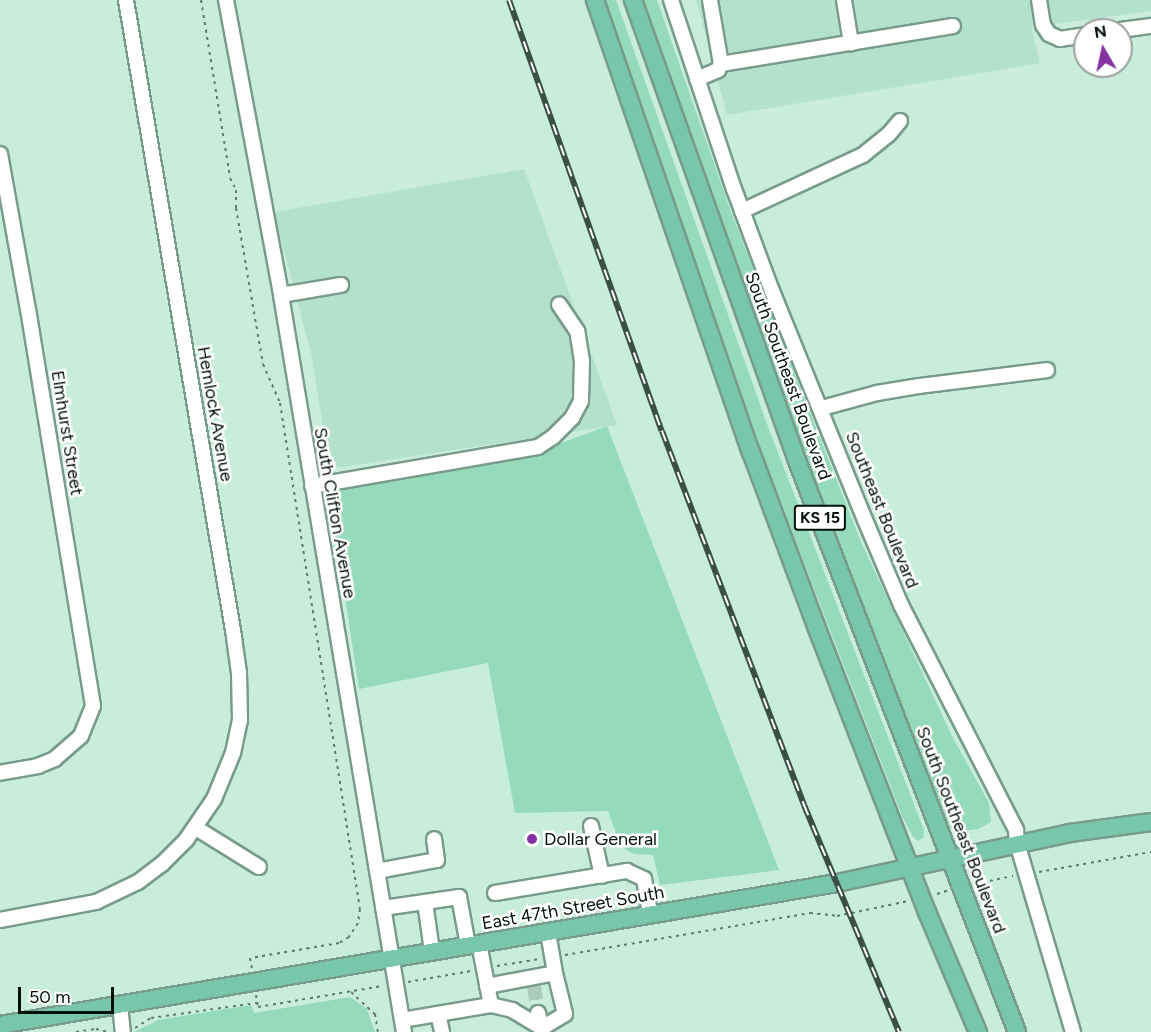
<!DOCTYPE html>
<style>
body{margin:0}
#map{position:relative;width:1151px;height:1032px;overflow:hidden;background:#c8eddb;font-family:Figtree,sans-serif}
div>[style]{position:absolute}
.built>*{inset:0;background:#b4e1cc}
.green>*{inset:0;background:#96dabc}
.minor-tunnel>*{height:14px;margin-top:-7px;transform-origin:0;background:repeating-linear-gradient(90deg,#abccbc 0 14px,transparent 0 21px)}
.path>*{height:2px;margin-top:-1px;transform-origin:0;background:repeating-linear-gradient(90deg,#61796d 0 3px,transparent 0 7.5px)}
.roads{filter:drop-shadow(2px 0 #789b8b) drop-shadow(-2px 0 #789b8b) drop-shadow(0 2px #789b8b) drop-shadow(0 -2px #789b8b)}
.minor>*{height:14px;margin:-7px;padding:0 7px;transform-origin:7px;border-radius:7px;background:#fff}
.major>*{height:16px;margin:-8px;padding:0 8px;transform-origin:8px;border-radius:8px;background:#78c7ad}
.rail>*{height:6px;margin-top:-3px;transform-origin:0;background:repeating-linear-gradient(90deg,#fff 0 11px,#3c4f46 0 22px);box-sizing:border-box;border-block:2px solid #3c4f46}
.dots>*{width:16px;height:16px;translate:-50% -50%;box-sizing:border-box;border:3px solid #fff;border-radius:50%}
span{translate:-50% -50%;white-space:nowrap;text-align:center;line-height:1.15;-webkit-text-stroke:5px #fff;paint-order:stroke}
.shield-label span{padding:2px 4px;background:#fff;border:2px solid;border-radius:4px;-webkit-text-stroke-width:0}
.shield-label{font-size:16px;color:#04100a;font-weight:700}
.street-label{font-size:18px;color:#04100a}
.poi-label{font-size:18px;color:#04100a}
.left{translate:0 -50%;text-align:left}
.north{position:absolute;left:1073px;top:18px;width:60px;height:60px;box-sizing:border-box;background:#fff;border:2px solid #9b9f9d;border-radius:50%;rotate:351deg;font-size:16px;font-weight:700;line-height:24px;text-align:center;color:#04100a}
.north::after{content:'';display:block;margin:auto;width:21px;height:27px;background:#8332a2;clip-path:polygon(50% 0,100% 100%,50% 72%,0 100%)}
.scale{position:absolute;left:18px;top:987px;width:96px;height:27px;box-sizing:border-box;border:3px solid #04100a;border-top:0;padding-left:8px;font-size:18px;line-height:21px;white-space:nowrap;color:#04100a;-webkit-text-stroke:4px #fff;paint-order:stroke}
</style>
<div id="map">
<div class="built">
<div style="clip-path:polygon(696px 0,1151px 0,1151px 11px,1031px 27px,1040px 63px,727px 115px)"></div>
<div style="clip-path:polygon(524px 169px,617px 425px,330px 469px,311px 353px,274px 212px)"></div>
</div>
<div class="green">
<div style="clip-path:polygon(603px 0,616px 0,767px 424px,924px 830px,923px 838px,918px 841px,913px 837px,902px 816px,760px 449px,694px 268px)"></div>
<div style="clip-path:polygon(642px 0,657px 0,731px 212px,861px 542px,953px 738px,989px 803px,991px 822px,978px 829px,961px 831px,950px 828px,911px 734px,772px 371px)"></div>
<div style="clip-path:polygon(607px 426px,779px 870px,660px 885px,653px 855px,634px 854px,621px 847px,608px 811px,515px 813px,488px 663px,359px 689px,329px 492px,521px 458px)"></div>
<div style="clip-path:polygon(350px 997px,367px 1009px,375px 1032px,134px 1032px,158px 1020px,251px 1005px,254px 1013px)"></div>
</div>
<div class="minor-tunnel">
<div style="left:534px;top:986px;width:27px;rotate:82deg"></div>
</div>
<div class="path">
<div style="left:201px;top:0;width:180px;rotate:80.7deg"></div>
<div style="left:230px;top:178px;width:13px;rotate:63deg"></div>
<div style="left:236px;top:190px;width:18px;rotate:90deg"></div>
<div style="left:236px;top:208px;width:158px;rotate:80.2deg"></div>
<div style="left:263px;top:364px;width:43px;rotate:66.4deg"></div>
<div style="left:280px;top:403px;width:512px;rotate:81.02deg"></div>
<div style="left:360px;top:909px;width:14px;rotate:98deg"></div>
<div style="left:358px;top:923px;width:17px;rotate:123deg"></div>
<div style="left:349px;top:937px;width:12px;rotate:149deg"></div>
<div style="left:339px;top:943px;width:90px;rotate:170.4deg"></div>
<div style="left:250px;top:958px;width:11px;rotate:80deg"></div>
<div style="left:1039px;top:872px;width:114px;rotate:-10.1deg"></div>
<div style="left:975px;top:884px;width:39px;rotate:-12deg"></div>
<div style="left:937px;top:894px;width:13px;rotate:-18deg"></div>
<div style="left:565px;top:955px;width:249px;rotate:-9.7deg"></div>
<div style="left:810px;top:913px;width:27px;rotate:6deg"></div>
<div style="left:837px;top:916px;width:73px;rotate:-11.9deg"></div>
<div style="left:497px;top:966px;width:43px;rotate:-9.5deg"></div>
<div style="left:408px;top:982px;width:64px;rotate:-9.9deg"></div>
<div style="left:351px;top:992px;width:33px;rotate:43deg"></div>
<div style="left:375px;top:1014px;width:18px;rotate:81deg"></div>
<div style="left:256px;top:995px;width:12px;rotate:81deg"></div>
<div style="left:258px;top:1007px;width:126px;rotate:-9.6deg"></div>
<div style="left:135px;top:1028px;width:19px;rotate:-32deg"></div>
<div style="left:151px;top:1018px;width:107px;rotate:-8.1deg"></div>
<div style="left:76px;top:1032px;width:20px;rotate:-9deg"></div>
<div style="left:96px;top:1029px;width:13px;rotate:13deg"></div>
</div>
<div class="roads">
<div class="minor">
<div style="left:226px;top:0;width:300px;rotate:79.4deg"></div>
<div style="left:281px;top:295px;width:747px;rotate:80.53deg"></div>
<div style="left:671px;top:0;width:199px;rotate:71.6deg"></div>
<div style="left:734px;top:189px;width:109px;rotate:69.6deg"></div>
<div style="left:772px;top:291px;width:247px;rotate:67.9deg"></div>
<div style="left:865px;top:520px;width:92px;rotate:67deg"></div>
<div style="left:901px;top:605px;width:253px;rotate:62.9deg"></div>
<div style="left:1016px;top:830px;width:13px;rotate:86deg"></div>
<div style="left:1017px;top:843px;width:197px;rotate:73.5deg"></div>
<div style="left:844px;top:0;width:44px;rotate:80.8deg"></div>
<div style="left:1039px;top:0;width:25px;rotate:81deg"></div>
<div style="left:1043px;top:25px;width:11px;rotate:56deg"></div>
<div style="left:1049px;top:34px;width:12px;rotate:24deg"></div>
<div style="left:1060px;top:39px;width:25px;rotate:-9deg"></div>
<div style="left:1121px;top:30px;width:30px;rotate:-8deg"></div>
<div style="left:721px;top:64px;width:235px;rotate:-9.3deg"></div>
<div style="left:697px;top:79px;width:23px;rotate:-23deg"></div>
<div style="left:718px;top:70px;width:7px;rotate:-63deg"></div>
<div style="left:721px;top:64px;width:65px;rotate:-99.8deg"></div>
<div style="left:0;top:154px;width:158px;rotate:79.8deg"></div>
<div style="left:28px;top:309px;width:402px;rotate:80.7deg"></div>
<div style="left:93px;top:706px;width:32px;rotate:112deg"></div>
<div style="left:81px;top:736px;width:35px;rotate:139deg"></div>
<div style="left:55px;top:759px;width:18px;rotate:158deg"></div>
<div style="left:38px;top:766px;width:39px;rotate:170deg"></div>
<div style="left:742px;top:211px;width:133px;rotate:-24.8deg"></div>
<div style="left:863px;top:155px;width:33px;rotate:-39deg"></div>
<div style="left:889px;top:134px;width:17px;rotate:-50deg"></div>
<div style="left:281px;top:295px;width:61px;rotate:-9.5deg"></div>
<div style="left:822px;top:408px;width:57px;rotate:-15.3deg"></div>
<div style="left:877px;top:393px;width:43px;rotate:-9.5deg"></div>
<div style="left:919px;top:386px;width:129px;rotate:-7.1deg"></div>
<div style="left:312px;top:486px;width:229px;rotate:-9.8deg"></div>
<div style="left:538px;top:447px;width:18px;rotate:-34deg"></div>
<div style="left:553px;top:437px;width:27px;rotate:-45deg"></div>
<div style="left:572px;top:418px;width:19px;rotate:-62deg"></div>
<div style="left:581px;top:401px;width:40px;rotate:-88.6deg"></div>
<div style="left:582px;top:361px;width:30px;rotate:-99deg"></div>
<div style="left:577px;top:331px;width:32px;rotate:-124deg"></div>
<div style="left:591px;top:826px;width:51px;rotate:77.6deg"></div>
<div style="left:196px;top:828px;width:74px;rotate:31.8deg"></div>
<div style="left:377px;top:871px;width:61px;rotate:-10.4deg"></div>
<div style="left:437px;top:860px;width:21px;rotate:-98deg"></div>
<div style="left:495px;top:893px;width:134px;rotate:-9.5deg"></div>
<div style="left:627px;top:871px;width:19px;rotate:25deg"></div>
<div style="left:644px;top:879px;width:36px;rotate:80deg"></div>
<div style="left:425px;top:902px;width:49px;rotate:81.9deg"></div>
<div style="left:383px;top:908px;width:77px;rotate:-8.2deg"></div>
<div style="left:459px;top:897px;width:49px;rotate:79.4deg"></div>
<div style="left:0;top:920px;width:98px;rotate:-10.6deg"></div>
<div style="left:96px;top:902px;width:47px;rotate:-25.5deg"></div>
<div style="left:138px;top:882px;width:30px;rotate:-37deg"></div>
<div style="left:162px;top:864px;width:34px;rotate:-45deg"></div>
<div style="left:186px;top:840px;width:50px;rotate:-55.7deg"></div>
<div style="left:214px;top:799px;width:50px;rotate:-67.6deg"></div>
<div style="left:233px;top:753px;width:34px;rotate:-78deg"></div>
<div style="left:240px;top:720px;width:47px;rotate:-91.2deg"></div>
<div style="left:239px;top:673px;width:37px;rotate:-98deg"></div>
<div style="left:234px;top:636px;width:645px;rotate:-99.64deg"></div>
<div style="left:487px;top:986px;width:69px;rotate:-10.8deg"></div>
<div style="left:555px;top:973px;width:42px;rotate:-99.7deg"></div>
<div style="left:120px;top:1005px;width:27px;rotate:84deg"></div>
<div style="left:491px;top:1005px;width:22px;rotate:13deg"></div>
<div style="left:512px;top:1010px;width:35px;rotate:31deg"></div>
<div style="left:542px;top:1028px;width:4px;rotate:76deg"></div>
<div style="left:538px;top:1013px;width:16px;rotate:75deg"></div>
<div style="left:542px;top:1028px;width:27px;rotate:-31deg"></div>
<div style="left:565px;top:1014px;width:42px;rotate:-103.7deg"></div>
<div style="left:438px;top:1014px;width:18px;rotate:77deg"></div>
<div style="left:402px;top:1020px;width:90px;rotate:-9.6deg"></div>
<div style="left:491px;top:1005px;width:63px;rotate:-101deg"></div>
</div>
<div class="major">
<div style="left:595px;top:0;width:478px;rotate:71deg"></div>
<div style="left:751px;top:452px;width:186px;rotate:69.5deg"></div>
<div style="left:816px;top:626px;width:307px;rotate:68.8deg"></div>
<div style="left:927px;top:912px;width:130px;rotate:67deg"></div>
<div style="left:633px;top:0;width:486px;rotate:70.4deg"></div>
<div style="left:796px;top:458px;width:615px;rotate:68.94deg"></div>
<div style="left:0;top:1025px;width:849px;rotate:-9.63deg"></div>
<div style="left:837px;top:883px;width:238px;rotate:-12.1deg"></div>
<div style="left:1070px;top:833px;width:82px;rotate:-7.7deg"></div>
</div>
</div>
<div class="rail">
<div style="left:509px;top:0;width:457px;rotate:70.5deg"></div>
<div style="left:662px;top:431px;width:400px;rotate:69.2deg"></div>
<div style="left:804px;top:805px;width:246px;rotate:67.3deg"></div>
</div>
<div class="dots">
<div style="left:532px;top:839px;background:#8332a2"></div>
</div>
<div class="shield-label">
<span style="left:820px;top:518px">KS 15</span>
</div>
<div class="street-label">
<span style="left:788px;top:376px;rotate:70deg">South Southeast Boulevard</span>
<span style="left:215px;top:414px;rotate:80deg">Hemlock Avenue</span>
<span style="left:67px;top:433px;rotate:81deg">Elmhurst Street</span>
<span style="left:882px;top:510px;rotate:68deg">Southeast Boulevard</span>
<span style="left:335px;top:513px;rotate:80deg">South Clifton Avenue</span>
<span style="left:961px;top:830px;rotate:69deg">South Southeast Boulevard</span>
<span style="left:573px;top:908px;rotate:-10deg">East 47th Street South</span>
</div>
<div class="poi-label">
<span class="left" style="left:544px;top:839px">Dollar General</span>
</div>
<div class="north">N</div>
<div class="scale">50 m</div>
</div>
